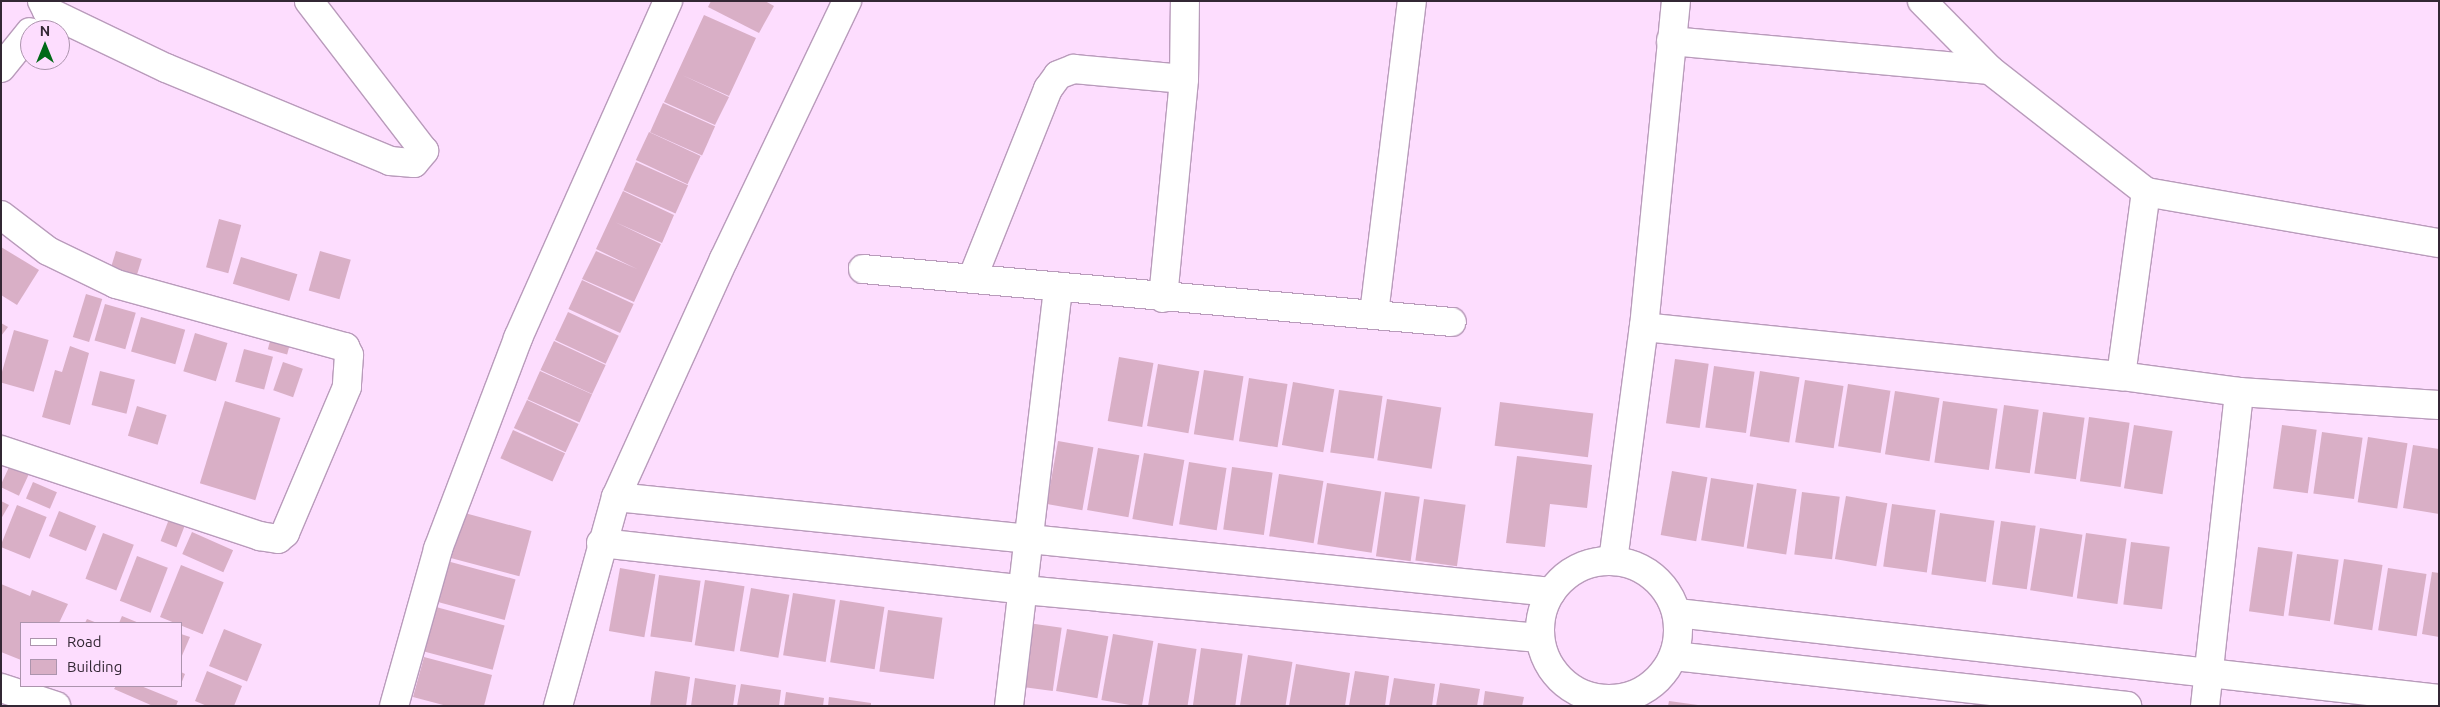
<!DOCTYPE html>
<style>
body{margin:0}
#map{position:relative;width:2440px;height:707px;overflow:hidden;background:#fdddfe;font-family:Ubuntu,sans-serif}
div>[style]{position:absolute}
.building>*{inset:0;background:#d9afc6;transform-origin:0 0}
.roads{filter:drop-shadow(1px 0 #b99bbb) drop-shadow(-1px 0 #b99bbb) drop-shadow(0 1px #b99bbb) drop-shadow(0 -1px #b99bbb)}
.minor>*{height:28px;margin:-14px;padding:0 14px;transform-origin:14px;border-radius:14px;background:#fff}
.minor>.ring{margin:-14px;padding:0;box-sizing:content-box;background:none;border:28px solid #fff;border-radius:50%}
span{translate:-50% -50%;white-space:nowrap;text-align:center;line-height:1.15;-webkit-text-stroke:4px #fdddfe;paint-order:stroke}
.frame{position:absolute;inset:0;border:2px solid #332734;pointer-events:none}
.legend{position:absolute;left:20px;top:622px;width:162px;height:65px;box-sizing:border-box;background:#fdddfe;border:1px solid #ac94ad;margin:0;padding:6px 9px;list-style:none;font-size:15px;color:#332734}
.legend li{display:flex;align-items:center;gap:10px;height:25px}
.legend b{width:25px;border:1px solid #ac94ad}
.north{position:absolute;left:20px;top:20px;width:50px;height:50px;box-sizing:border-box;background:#fdddfe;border:1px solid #ac94ad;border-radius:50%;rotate:0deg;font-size:14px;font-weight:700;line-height:20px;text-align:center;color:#332734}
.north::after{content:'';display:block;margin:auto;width:18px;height:22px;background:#006917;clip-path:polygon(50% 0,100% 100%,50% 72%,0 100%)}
</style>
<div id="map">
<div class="building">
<div style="clip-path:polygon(711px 1px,765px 1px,774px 6px,759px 33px,708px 7px)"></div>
<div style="clip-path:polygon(704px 15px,756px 38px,729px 96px,682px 75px,729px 97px,715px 125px,664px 102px)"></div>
<div style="left:663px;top:103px;width:57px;height:32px;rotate:24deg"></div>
<div style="left:649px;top:132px;width:57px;height:31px;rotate:25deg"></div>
<div style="left:636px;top:162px;width:57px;height:31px;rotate:24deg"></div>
<div style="clip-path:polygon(623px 191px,674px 215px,662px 243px,615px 222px,661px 244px,634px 302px,582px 279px,596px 251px,637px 269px,596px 249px)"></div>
<div style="left:219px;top:219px;width:23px;height:50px;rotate:15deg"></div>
<div style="clip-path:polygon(1px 247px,39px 270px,17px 305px,1px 295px)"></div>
<div style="left:116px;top:251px;width:27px;height:22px;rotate:17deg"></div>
<div style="left:320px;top:251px;width:32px;height:41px;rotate:16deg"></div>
<div style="left:241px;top:257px;width:59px;height:28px;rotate:17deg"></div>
<div style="left:582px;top:280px;width:57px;height:32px;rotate:25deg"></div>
<div style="left:86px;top:294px;width:17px;height:45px;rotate:17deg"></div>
<div style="left:105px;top:304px;width:32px;height:38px;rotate:16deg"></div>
<div style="left:568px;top:312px;width:56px;height:31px;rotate:25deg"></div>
<div style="left:141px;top:317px;width:46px;height:36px;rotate:16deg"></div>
<div style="clip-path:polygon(1px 323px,8px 327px,1px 336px)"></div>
<div style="left:14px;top:330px;width:36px;height:54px;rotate:16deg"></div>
<div style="left:273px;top:330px;width:20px;height:20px;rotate:15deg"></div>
<div style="left:195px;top:333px;width:34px;height:40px;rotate:17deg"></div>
<div style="left:554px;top:341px;width:57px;height:32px;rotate:25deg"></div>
<div style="clip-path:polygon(70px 346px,89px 353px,70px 425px,42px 417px,55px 370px,62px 372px)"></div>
<div style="left:244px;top:349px;width:30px;height:34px;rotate:15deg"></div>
<div style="left:1119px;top:357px;width:35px;height:65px;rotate:10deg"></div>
<div style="left:1675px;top:359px;width:34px;height:65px;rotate:8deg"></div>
<div style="left:283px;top:362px;width:21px;height:30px;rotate:19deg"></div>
<div style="left:1158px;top:364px;width:42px;height:63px;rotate:10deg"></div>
<div style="left:1714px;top:366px;width:41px;height:62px;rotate:8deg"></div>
<div style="left:1204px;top:370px;width:40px;height:65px;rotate:9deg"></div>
<div style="left:100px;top:371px;width:36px;height:35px;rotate:14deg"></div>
<div style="left:540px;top:371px;width:57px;height:31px;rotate:24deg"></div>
<div style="left:1760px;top:371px;width:40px;height:66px;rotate:9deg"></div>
<div style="left:1249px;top:378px;width:39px;height:64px;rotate:9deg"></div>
<div style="left:1805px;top:380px;width:39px;height:63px;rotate:9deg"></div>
<div style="left:1293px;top:382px;width:42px;height:64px;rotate:10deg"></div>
<div style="left:1848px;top:384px;width:43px;height:63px;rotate:9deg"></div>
<div style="left:1339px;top:390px;width:44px;height:63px;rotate:8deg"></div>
<div style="left:1895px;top:391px;width:45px;height:64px;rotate:9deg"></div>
<div style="left:1387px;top:399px;width:55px;height:62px;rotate:9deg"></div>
<div style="left:527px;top:400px;width:57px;height:31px;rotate:25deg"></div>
<div style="left:225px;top:401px;width:58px;height:86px;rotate:17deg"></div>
<div style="left:1943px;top:401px;width:55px;height:62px;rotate:8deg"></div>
<div style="left:1500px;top:402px;width:94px;height:44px;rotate:7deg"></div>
<div style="left:2004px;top:405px;width:35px;height:64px;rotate:8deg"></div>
<div style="left:137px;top:406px;width:31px;height:31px;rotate:17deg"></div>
<div style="left:2043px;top:412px;width:42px;height:62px;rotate:8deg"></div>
<div style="left:2089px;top:417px;width:41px;height:65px;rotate:8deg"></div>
<div style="left:2134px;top:425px;width:39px;height:64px;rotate:9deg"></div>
<div style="left:2282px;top:425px;width:35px;height:64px;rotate:8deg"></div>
<div style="left:513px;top:430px;width:57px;height:31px;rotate:24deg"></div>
<div style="left:2322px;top:432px;width:41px;height:62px;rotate:8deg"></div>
<div style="left:2368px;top:437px;width:40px;height:66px;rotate:9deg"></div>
<div style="left:1058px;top:441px;width:36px;height:64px;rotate:10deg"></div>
<div style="clip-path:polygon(2413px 445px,2439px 449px,2439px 514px,2403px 508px)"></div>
<div style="left:1098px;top:448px;width:42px;height:63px;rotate:10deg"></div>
<div style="left:1144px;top:453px;width:41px;height:67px;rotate:10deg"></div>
<div style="clip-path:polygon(1517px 456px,1592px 465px,1587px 508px,1550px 504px,1545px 547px,1506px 543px)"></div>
<div style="left:1189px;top:462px;width:38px;height:63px;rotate:9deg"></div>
<div style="left:10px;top:465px;width:21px;height:24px;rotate:25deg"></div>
<div style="left:1232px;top:467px;width:41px;height:63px;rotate:8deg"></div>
<div style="left:1672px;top:471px;width:36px;height:65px;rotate:10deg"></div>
<div style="left:1279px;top:474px;width:45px;height:63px;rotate:9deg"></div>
<div style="left:1711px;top:478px;width:43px;height:63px;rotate:9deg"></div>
<div style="left:33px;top:482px;width:26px;height:18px;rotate:23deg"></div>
<div style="left:1327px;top:483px;width:55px;height:62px;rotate:9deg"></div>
<div style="left:1757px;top:483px;width:40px;height:66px;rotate:9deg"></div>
<div style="left:1385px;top:492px;width:35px;height:65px;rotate:8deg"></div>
<div style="left:1802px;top:492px;width:38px;height:63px;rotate:7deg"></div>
<div style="left:1846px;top:496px;width:42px;height:64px;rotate:10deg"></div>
<div style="left:1424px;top:499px;width:42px;height:62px;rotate:8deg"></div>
<div style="clip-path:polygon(1px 501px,9px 505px,1px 519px)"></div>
<div style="left:1892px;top:504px;width:44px;height:63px;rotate:8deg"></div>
<div style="left:17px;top:505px;width:32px;height:45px;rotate:22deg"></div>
<div style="left:59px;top:511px;width:40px;height:27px;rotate:22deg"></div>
<div style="left:461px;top:512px;width:73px;height:47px;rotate:15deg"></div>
<div style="left:1940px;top:513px;width:55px;height:62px;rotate:8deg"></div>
<div style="left:171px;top:514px;width:17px;height:29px;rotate:21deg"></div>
<div style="left:2001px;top:521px;width:35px;height:64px;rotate:8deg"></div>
<div style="left:2040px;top:528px;width:43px;height:63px;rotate:9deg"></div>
<div style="left:192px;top:532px;width:45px;height:24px;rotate:24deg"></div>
<div style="left:103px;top:533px;width:33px;height:49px;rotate:21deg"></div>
<div style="left:2086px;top:533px;width:41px;height:66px;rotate:8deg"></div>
<div style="left:2131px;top:542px;width:39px;height:63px;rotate:7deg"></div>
<div style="left:2258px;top:547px;width:35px;height:65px;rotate:8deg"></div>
<div style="left:2297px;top:554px;width:42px;height:62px;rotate:8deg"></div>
<div style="left:137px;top:556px;width:33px;height:48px;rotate:21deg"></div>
<div style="left:2344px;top:559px;width:39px;height:66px;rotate:9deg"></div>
<div style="left:447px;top:561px;width:71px;height:42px;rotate:15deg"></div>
<div style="left:181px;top:565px;width:46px;height:56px;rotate:22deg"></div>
<div style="left:620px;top:568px;width:36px;height:64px;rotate:10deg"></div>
<div style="left:2388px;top:568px;width:39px;height:63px;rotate:9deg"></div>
<div style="clip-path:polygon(2432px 572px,2439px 573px,2439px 637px,2422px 634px)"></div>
<div style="left:659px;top:575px;width:42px;height:62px;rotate:8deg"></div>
<div style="left:705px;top:580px;width:40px;height:66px;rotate:9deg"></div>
<div style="clip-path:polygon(1px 584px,30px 596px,32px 590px,68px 604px,59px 623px,21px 623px,21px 660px,1px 652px)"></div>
<div style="left:751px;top:588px;width:39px;height:64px;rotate:10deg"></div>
<div style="left:793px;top:593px;width:43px;height:63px;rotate:9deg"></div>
<div style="left:840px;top:600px;width:45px;height:63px;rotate:9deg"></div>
<div style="left:436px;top:607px;width:71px;height:46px;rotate:15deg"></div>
<div style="left:888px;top:610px;width:55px;height:62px;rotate:8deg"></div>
<div style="clip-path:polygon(122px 616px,139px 623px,119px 623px)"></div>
<div style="clip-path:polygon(87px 619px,97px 623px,85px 623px)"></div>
<div style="left:1028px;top:623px;width:34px;height:64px;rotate:8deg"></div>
<div style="left:224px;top:629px;width:41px;height:40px;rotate:22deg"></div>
<div style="left:1067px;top:629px;width:42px;height:63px;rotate:10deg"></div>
<div style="clip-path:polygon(181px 634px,190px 637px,181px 658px)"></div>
<div style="left:1113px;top:634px;width:41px;height:67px;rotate:10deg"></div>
<div style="left:1158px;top:643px;width:39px;height:64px;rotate:9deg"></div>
<div style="left:1201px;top:648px;width:42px;height:59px;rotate:8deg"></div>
<div style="left:1248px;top:655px;width:45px;height:52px;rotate:9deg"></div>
<div style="clip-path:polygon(424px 657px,492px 675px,484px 706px,447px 706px,413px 697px)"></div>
<div style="clip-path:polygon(1296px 664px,1350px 673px,1345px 706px,1289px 706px)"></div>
<div style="clip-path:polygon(207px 671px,242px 686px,234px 706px,207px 706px,195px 701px)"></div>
<div style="clip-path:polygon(655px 671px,690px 677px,686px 706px,650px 706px)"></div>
<div style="clip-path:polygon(1355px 671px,1389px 676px,1385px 706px,1349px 706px)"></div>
<div style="clip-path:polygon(181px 672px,185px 674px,181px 684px)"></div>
<div style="clip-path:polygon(695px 678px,736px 685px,733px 706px,691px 706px)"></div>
<div style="clip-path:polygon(1394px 678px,1435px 684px,1432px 706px,1389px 706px)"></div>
<div style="clip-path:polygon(1440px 683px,1480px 689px,1477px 706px,1436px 706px)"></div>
<div style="clip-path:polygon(741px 684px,781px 690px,779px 706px,737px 706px)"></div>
<div style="clip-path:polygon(116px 686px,141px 686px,178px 701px,176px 706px,153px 706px,114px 689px)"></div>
<div style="clip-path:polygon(1485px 691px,1524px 697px,1522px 706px,1483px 706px)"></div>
<div style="clip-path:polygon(786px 692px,824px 698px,823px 706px,784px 706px)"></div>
<div style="clip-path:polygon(829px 697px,871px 703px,871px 706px,828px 706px)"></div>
<div style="clip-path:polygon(1669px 701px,1698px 705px,1698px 706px,1668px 706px)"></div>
</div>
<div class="roads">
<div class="minor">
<div style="left:42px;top:1px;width:11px;rotate:63deg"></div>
<div style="left:47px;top:11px;width:132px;rotate:25.6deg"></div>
<div style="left:166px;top:68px;width:243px;rotate:22.5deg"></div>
<div style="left:390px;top:161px;width:24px;rotate:5deg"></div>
<div style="left:414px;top:163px;width:16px;rotate:-50deg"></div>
<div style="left:424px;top:151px;width:189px;rotate:-127.5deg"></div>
<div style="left:1922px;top:1px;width:97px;rotate:45.4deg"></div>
<div style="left:1990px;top:70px;width:198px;rotate:38deg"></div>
<div style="left:2146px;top:192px;width:297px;rotate:9.9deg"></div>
<div style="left:1671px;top:41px;width:320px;rotate:5.2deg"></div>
<div style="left:1px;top:68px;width:46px;rotate:-51.1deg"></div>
<div style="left:1px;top:215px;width:59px;rotate:37.5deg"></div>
<div style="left:48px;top:251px;width:76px;rotate:25.9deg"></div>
<div style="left:116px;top:284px;width:238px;rotate:15.4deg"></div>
<div style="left:345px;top:347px;width:9px;rotate:63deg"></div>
<div style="left:349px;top:355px;width:32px;rotate:94deg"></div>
<div style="left:347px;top:387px;width:159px;rotate:113deg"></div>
<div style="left:285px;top:533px;width:9px;rotate:139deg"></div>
<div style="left:278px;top:539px;width:18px;rotate:-171deg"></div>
<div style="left:260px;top:536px;width:273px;rotate:-161.6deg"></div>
<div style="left:863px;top:269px;width:591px;rotate:5.14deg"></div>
<div style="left:972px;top:279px;width:205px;rotate:-68.2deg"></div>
<div style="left:1048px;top:89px;width:17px;rotate:-54deg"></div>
<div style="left:1058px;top:75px;width:17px;rotate:-21deg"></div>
<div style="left:1074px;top:69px;width:110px;rotate:5.2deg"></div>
<div style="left:1163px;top:298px;width:220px;rotate:-84.5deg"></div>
<div style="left:1184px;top:79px;width:78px;rotate:-89.3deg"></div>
<div style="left:1374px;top:314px;width:315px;rotate:-83.1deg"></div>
<div style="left:1644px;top:327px;width:480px;rotate:5.9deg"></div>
<div style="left:2121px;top:376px;width:119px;rotate:7.7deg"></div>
<div style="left:2239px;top:392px;width:200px;rotate:3.7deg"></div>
<div style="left:2121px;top:376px;width:186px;rotate:-82.3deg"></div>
<div style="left:616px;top:497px;width:940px;rotate:5.8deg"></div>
<div style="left:601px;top:543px;width:426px;rotate:6.3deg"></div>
<div style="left:1024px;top:590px;width:517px;rotate:5.32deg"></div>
<div class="ring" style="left:1540px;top:561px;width:110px;height:110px"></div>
<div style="left:1613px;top:561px;width:236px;rotate:-82.5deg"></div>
<div style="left:1644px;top:327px;width:328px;rotate:-84.4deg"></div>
<div style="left:1677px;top:613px;width:767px;rotate:6.44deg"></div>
<div style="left:1674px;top:656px;width:456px;rotate:6.3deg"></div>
<div style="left:1px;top:688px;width:58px;rotate:18.1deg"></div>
<div style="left:394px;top:706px;width:163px;rotate:-74.3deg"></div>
<div style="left:438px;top:549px;width:226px;rotate:-69.2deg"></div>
<div style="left:518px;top:338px;width:369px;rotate:-66deg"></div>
<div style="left:558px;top:706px;width:217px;rotate:-74.5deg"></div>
<div style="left:616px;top:497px;width:261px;rotate:-65.6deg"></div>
<div style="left:724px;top:259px;width:286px;rotate:-64.5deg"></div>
<div style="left:1009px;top:706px;width:422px;rotate:-83.3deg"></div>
<div style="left:2205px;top:706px;width:316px;rotate:-83.8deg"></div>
</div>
</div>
<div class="frame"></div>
<ul class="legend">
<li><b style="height:6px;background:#fff"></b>Road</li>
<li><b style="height:14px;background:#d9afc6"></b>Building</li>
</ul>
<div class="north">N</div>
</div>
